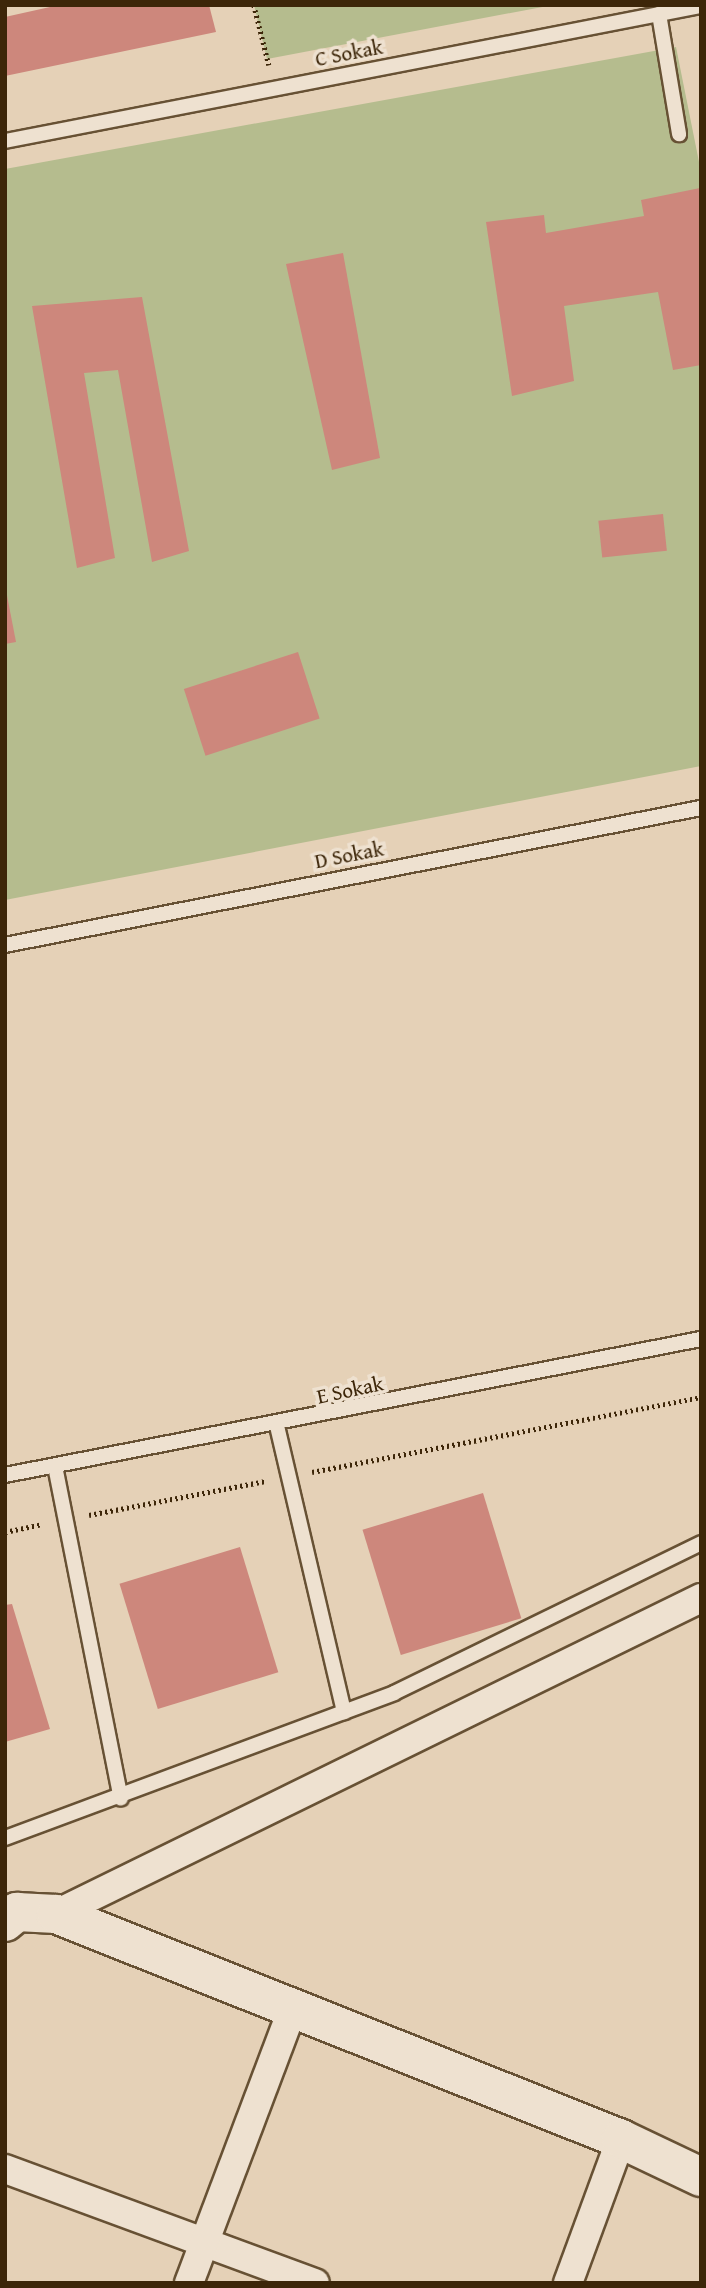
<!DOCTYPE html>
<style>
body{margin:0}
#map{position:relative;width:706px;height:2288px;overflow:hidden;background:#e5d1b7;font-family:"Gentium Book Plus",serif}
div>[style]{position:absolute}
.green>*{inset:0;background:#b5bc8e}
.building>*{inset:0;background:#cd877c;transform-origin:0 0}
.path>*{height:4.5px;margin-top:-2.25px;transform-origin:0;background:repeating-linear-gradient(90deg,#3d2609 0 2px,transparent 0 5.5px)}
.roads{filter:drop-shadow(2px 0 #675134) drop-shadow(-2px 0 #675134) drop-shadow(0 2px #675134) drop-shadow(0 -2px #675134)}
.service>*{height:14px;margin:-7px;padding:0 7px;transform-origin:7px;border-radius:7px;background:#eee1d0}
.minor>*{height:28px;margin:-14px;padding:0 14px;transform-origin:14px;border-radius:14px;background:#eee1d0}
.secondary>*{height:38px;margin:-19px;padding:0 19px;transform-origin:19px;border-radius:19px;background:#eee1d0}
span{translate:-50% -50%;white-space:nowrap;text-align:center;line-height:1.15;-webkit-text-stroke:7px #eee1d0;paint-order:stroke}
.street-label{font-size:21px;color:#3d2609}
.frame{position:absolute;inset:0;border:7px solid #3d2609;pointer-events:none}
</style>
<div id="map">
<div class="green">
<div style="clip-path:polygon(254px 5px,553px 5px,267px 59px)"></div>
<div style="clip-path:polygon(676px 47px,701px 172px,701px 766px,5px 900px,5px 169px)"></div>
</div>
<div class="building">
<div style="clip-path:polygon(59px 5px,209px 5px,216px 32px,5px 76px,5px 17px)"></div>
<div style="clip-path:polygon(700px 188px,701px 365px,673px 370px,658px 292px,564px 306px,574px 381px,512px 396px,486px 222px,544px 215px,546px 233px,644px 216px,641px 200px)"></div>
<div style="clip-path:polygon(343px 253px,380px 458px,332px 470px,286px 264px)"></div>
<div style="clip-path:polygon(142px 297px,189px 551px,152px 562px,118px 370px,84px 373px,115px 558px,77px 568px,32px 306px)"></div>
<div style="left:663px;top:514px;width:37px;height:65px;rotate:84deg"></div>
<div style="clip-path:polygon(5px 585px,16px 642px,5px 644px)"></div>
<div style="left:298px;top:652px;width:70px;height:120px;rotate:72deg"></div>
<div style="left:483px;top:1493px;width:131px;height:126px;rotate:73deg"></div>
<div style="left:240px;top:1547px;width:131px;height:126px;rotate:73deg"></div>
<div style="clip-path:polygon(12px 1604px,50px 1729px,5px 1742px,5px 1605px)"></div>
</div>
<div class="path">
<div style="left:254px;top:5px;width:62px;rotate:76deg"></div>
<div style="left:312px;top:1472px;width:396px;rotate:-10.9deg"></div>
<div style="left:89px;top:1515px;width:180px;rotate:-10.9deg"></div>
<div style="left:5px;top:1532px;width:38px;rotate:-12deg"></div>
</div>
<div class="roads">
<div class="service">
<div style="left:659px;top:14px;width:122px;rotate:80.5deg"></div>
<div style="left:5px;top:141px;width:709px;rotate:-10.98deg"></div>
<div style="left:5px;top:945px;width:709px;rotate:-11.14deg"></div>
<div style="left:277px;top:1426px;width:294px;rotate:76.8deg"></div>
<div style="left:55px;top:1466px;width:339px;rotate:78.8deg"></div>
<div style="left:5px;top:1475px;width:709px;rotate:-11.06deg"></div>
<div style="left:5px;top:1838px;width:415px;rotate:-20.4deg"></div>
<div style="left:394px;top:1693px;width:342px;rotate:-26deg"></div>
</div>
<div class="minor">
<div style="left:56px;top:1914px;width:718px;rotate:-26.1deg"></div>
<div style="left:5px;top:2169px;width:330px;rotate:20.2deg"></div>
<div style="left:189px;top:2283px;width:291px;rotate:-69.3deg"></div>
<div style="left:568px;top:2283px;width:153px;rotate:-69.8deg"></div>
</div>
<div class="secondary">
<div style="left:5px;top:1922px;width:16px;rotate:-40deg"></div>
<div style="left:17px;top:1912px;width:39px;rotate:3deg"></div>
<div style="left:56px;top:1914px;width:608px;rotate:21.71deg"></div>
<div style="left:621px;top:2139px;width:89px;rotate:25.4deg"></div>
</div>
</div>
<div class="street-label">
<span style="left:349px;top:53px;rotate:-11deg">C Sokak</span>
<span style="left:349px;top:855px;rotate:-11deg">D Sokak</span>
<span style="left:350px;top:1390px;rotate:-12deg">E Sokak</span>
</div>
<div class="frame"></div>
</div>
